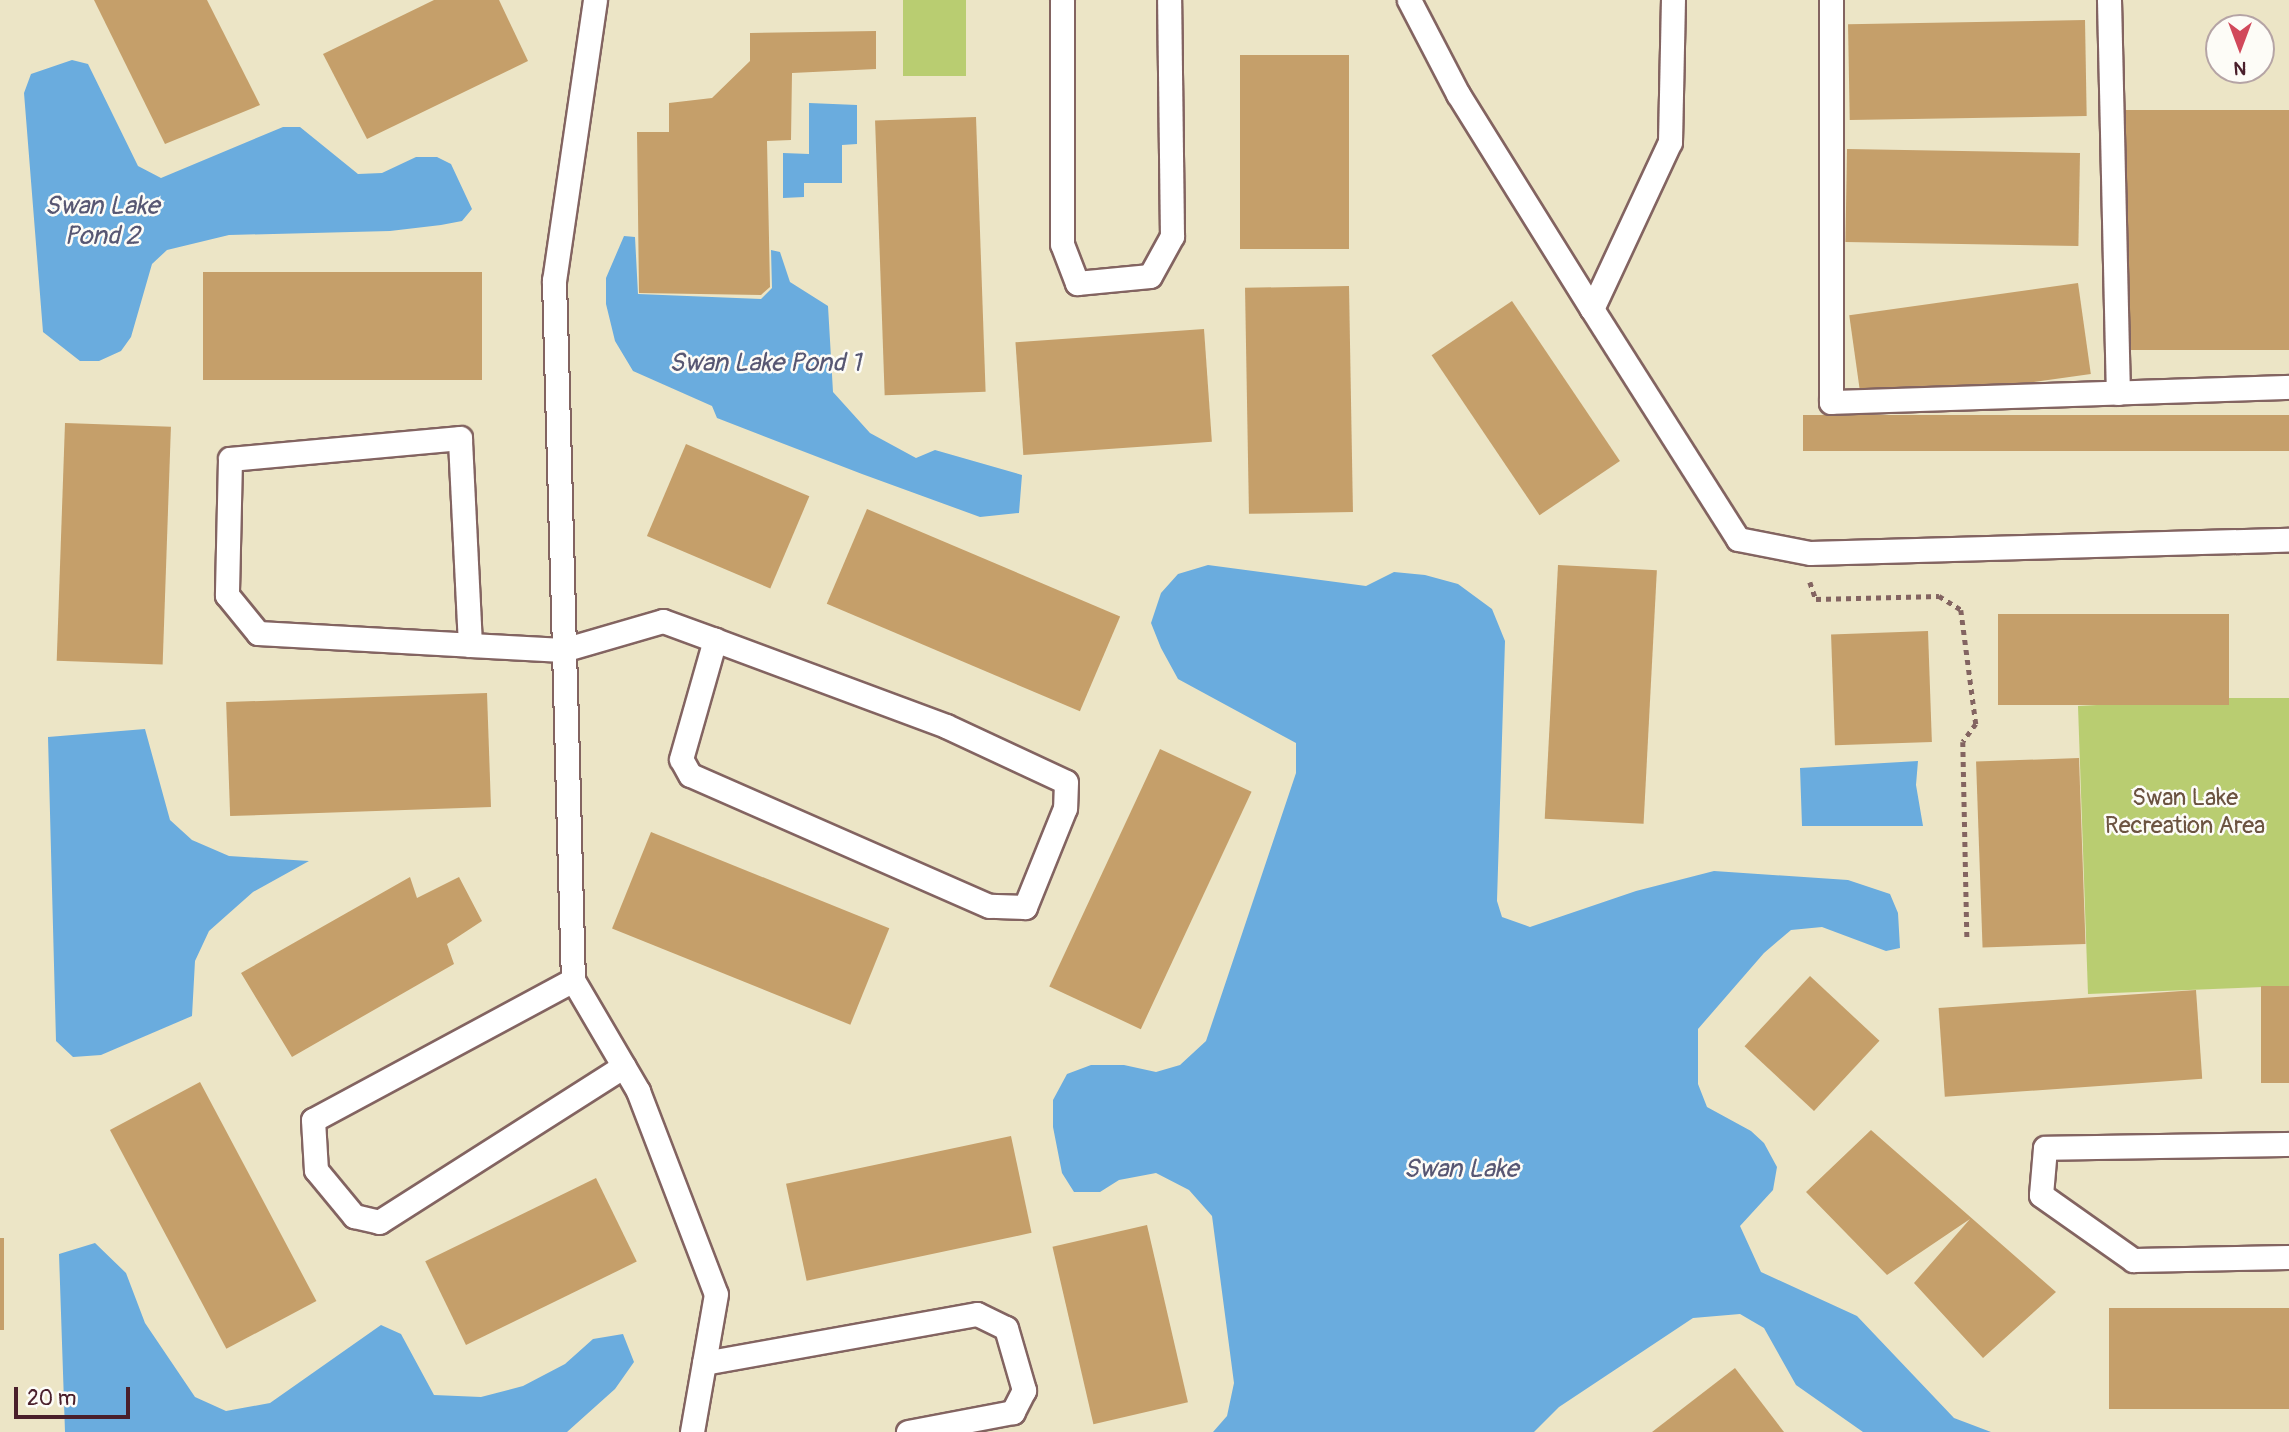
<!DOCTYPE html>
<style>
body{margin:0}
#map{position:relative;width:2289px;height:1432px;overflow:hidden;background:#ece5c6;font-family:Pangolin,sans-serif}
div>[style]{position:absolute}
.green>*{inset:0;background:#b9cd71;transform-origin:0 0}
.water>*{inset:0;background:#6aacde}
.building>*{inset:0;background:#c59f6a;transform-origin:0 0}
.path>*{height:4.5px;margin-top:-2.25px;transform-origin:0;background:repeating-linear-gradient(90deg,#836461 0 5px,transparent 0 10px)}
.roads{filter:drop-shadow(2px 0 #836461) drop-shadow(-2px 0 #836461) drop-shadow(0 2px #836461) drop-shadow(0 -2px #836461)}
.lane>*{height:23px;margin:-11.5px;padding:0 11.5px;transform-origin:11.5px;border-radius:11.5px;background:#fff}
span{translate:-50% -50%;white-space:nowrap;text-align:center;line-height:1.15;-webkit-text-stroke:5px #fdfcf7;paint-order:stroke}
.park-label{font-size:24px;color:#6b5340}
.water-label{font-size:26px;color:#575773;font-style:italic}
.north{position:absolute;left:2205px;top:14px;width:70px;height:70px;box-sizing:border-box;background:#fdfcf7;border:2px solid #b5a4a5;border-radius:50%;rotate:180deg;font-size:19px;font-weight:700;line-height:28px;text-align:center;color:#4a1f2b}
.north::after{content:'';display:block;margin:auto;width:24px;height:32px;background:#d1495b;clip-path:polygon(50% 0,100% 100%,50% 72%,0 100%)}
.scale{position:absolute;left:14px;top:1387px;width:116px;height:32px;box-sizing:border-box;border:4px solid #4a1f2b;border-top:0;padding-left:9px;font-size:21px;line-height:24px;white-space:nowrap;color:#4a1f2b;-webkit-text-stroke:5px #fdfcf7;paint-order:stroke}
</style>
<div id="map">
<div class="green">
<div style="left:903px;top:0;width:63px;height:76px"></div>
<div style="clip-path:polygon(2229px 698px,2289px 698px,2289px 986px,2088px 994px,2078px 706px)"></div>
</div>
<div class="water">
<div style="clip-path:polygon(72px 60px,88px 64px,138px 166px,161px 178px,283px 127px,300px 127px,358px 174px,382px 173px,416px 157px,437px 157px,451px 164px,472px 209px,462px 221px,441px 225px,390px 231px,229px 235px,167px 250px,152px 264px,131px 337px,121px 351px,99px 361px,80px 361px,43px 332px,24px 93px,31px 74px)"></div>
<div style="clip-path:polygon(809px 103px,857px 105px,857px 144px,842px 145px,842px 183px,804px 183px,804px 197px,783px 198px,783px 153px,809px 154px)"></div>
<div style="clip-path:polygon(624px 236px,635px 237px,638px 294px,761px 299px,772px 288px,771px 250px,780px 252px,790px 282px,828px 306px,833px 392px,870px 433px,916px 458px,935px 450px,1022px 475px,1019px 513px,980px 517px,862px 474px,717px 418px,712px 406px,633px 371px,615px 341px,606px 304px,606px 278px)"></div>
<div style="clip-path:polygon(1208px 565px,1366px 586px,1394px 572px,1425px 575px,1458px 584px,1492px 609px,1505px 641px,1497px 901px,1502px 917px,1530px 927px,1636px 891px,1714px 871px,1848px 880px,1890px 894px,1898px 913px,1900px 948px,1886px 951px,1822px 927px,1791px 930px,1764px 953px,1698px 1029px,1698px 1084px,1707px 1107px,1751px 1131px,1764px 1143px,1777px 1167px,1773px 1190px,1740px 1226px,1761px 1272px,1857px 1316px,1954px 1418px,1991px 1432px,1863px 1432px,1796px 1385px,1764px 1328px,1740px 1314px,1693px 1318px,1559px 1407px,1534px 1432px,1213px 1432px,1227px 1416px,1234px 1383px,1212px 1216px,1189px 1190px,1156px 1173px,1119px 1180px,1100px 1192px,1074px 1192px,1062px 1173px,1053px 1127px,1053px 1100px,1067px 1074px,1091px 1065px,1124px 1065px,1156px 1072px,1180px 1065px,1206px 1041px,1296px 773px,1296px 743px,1178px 679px,1161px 648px,1151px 623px,1161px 593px,1178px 574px)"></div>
<div style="clip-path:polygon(145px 729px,170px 820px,192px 840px,229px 856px,309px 861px,253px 892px,209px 931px,195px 961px,192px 1016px,101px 1055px,73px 1057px,56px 1041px,48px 737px)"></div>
<div style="clip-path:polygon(1918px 761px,1916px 785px,1923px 826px,1802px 826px,1800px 768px)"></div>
<div style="clip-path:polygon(95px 1243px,126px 1273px,145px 1323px,195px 1397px,226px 1411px,270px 1403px,381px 1325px,401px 1334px,434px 1395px,481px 1397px,523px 1386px,565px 1364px,593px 1339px,623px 1334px,634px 1362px,615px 1389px,567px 1432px,65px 1432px,59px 1254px)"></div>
</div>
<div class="building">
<div style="clip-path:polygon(94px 0,207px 0,260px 105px,165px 144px)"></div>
<div style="clip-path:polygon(434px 0,499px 0,528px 61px,367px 139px,323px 54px)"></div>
<div style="left:2085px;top:20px;width:96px;height:237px;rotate:89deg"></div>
<div style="clip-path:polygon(876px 31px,876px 69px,792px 73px,791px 140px,767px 141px,770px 287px,761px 295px,639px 293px,637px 132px,669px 132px,669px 103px,712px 98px,750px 61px,750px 33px)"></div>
<div style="left:1240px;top:55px;width:109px;height:194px"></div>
<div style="left:2123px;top:110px;width:166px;height:240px"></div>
<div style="left:976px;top:117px;width:275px;height:101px;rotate:88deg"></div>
<div style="left:2080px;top:153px;width:93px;height:233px;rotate:91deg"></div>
<div style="left:203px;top:272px;width:279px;height:108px"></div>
<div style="left:2078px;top:283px;width:92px;height:231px;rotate:82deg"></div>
<div style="left:1349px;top:286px;width:226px;height:104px;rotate:89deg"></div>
<div style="left:1512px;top:301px;width:193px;height:97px;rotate:56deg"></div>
<div style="left:1204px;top:329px;width:113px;height:189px;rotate:86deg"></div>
<div style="left:2289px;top:415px;width:36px;height:486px;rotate:90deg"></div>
<div style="left:65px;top:423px;width:106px;height:238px;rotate:2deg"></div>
<div style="left:686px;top:444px;width:134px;height:100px;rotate:23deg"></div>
<div style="left:867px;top:509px;width:275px;height:103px;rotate:23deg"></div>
<div style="left:1558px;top:565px;width:99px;height:254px;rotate:3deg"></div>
<div style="left:1998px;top:614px;width:231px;height:91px"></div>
<div style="left:1928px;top:631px;width:111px;height:97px;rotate:88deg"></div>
<div style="left:487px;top:693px;width:114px;height:261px;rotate:88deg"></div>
<div style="left:1160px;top:749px;width:101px;height:262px;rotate:25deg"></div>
<div style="left:2079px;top:758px;width:186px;height:103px;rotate:88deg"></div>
<div style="left:651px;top:832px;width:257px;height:104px;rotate:22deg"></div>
<div style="clip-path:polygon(410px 877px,417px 898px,459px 877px,482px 921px,447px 944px,454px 964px,292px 1057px,241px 973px)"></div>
<div style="left:1810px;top:976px;width:95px;height:96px;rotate:43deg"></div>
<div style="left:2261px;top:986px;width:28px;height:97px"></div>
<div style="left:2196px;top:990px;width:89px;height:258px;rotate:86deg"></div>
<div style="left:200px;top:1082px;width:248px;height:102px;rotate:62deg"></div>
<div style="clip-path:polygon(1871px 1130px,2056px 1292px,1983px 1358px,1914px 1283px,1970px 1219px,1887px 1275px,1806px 1192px)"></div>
<div style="left:1011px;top:1136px;width:99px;height:230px;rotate:78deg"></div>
<div style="left:596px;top:1178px;width:93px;height:190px;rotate:64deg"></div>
<div style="left:1147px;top:1225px;width:182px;height:97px;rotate:77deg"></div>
<div style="left:0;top:1238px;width:4px;height:92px"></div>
<div style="left:2289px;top:1308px;width:101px;height:180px;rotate:90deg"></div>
<div style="clip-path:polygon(1735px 1368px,1784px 1432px,1652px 1432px)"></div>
</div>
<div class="path">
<div style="left:1810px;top:582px;width:18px;rotate:71deg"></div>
<div style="left:1816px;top:599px;width:123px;rotate:-1.4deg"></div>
<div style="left:1939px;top:596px;width:26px;rotate:32deg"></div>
<div style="left:1961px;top:610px;width:115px;rotate:82.5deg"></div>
<div style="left:1976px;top:724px;width:22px;rotate:126deg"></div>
<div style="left:1963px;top:742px;width:198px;rotate:88.8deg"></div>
</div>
<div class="roads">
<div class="lane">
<div style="left:595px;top:0;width:283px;rotate:98.3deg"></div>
<div style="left:554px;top:280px;width:700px;rotate:88.45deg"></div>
<div style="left:573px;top:980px;width:129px;rotate:59.6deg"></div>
<div style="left:638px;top:1091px;width:217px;rotate:69deg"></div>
<div style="left:716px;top:1294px;width:140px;rotate:99.9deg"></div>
<div style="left:1062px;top:0;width:244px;rotate:90deg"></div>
<div style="left:1062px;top:244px;width:42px;rotate:69deg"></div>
<div style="left:1077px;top:283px;width:73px;rotate:-5.5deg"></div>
<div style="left:1150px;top:276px;width:46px;rotate:-61.2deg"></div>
<div style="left:1172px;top:236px;width:236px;rotate:-90.7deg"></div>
<div style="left:1409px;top:0;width:106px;rotate:62.5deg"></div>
<div style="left:1458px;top:94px;width:253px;rotate:58.1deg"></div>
<div style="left:1592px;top:309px;width:184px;rotate:-65deg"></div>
<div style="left:1670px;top:142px;width:142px;rotate:-88.8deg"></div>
<div style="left:1831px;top:0;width:402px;rotate:90deg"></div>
<div style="left:1831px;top:402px;width:458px;rotate:-1.9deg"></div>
<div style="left:2109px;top:0;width:393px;rotate:88.7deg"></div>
<div style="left:1592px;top:309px;width:272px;rotate:57.6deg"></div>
<div style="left:1738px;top:539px;width:73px;rotate:11deg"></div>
<div style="left:1810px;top:553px;width:479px;rotate:-1.6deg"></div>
<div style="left:470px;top:645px;width:207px;rotate:-92.8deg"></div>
<div style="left:460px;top:438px;width:231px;rotate:174.8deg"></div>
<div style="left:230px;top:459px;width:136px;rotate:91.3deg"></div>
<div style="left:227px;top:595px;width:49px;rotate:50.8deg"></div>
<div style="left:258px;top:633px;width:212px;rotate:3.2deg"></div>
<div style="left:470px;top:645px;width:93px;rotate:3.1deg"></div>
<div style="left:563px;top:650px;width:104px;rotate:-16.2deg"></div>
<div style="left:663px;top:621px;width:55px;rotate:20.1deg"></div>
<div style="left:715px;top:640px;width:246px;rotate:20.4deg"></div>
<div style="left:946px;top:726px;width:132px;rotate:25deg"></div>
<div style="left:1066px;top:782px;width:26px;rotate:92deg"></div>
<div style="left:1065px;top:808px;width:107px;rotate:112deg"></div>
<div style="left:1025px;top:907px;width:36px;rotate:-178deg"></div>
<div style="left:989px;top:906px;width:326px;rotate:-156.3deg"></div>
<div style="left:690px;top:775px;width:18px;rotate:-119deg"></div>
<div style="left:681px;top:759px;width:124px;rotate:-74.1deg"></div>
<div style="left:573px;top:980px;width:295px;rotate:151.7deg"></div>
<div style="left:313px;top:1120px;width:50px;rotate:86.6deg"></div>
<div style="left:316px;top:1170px;width:60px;rotate:50.4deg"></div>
<div style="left:354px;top:1216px;width:26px;rotate:13deg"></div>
<div style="left:379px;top:1222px;width:290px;rotate:-32.5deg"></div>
<div style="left:2289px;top:1144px;width:244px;rotate:179.1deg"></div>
<div style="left:2045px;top:1148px;width:47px;rotate:94.9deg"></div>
<div style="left:2041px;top:1195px;width:113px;rotate:35.2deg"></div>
<div style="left:2133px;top:1260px;width:156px;rotate:-1.1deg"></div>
<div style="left:704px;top:1363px;width:277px;rotate:-10.2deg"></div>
<div style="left:977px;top:1314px;width:32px;rotate:26deg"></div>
<div style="left:1006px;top:1328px;width:65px;rotate:73.8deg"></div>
<div style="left:1024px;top:1390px;width:25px;rotate:117deg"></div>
<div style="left:1013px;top:1412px;width:107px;rotate:169.2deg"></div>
</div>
</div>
<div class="park-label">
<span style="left:2185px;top:812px">Swan Lake<br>Recreation Area</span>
</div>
<div class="water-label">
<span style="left:102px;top:222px">Swan Lake<br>Pond 2</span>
<span style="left:765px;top:364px">Swan Lake Pond 1</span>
<span style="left:1461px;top:1170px">Swan Lake</span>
</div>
<div class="north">N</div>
<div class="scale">20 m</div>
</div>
